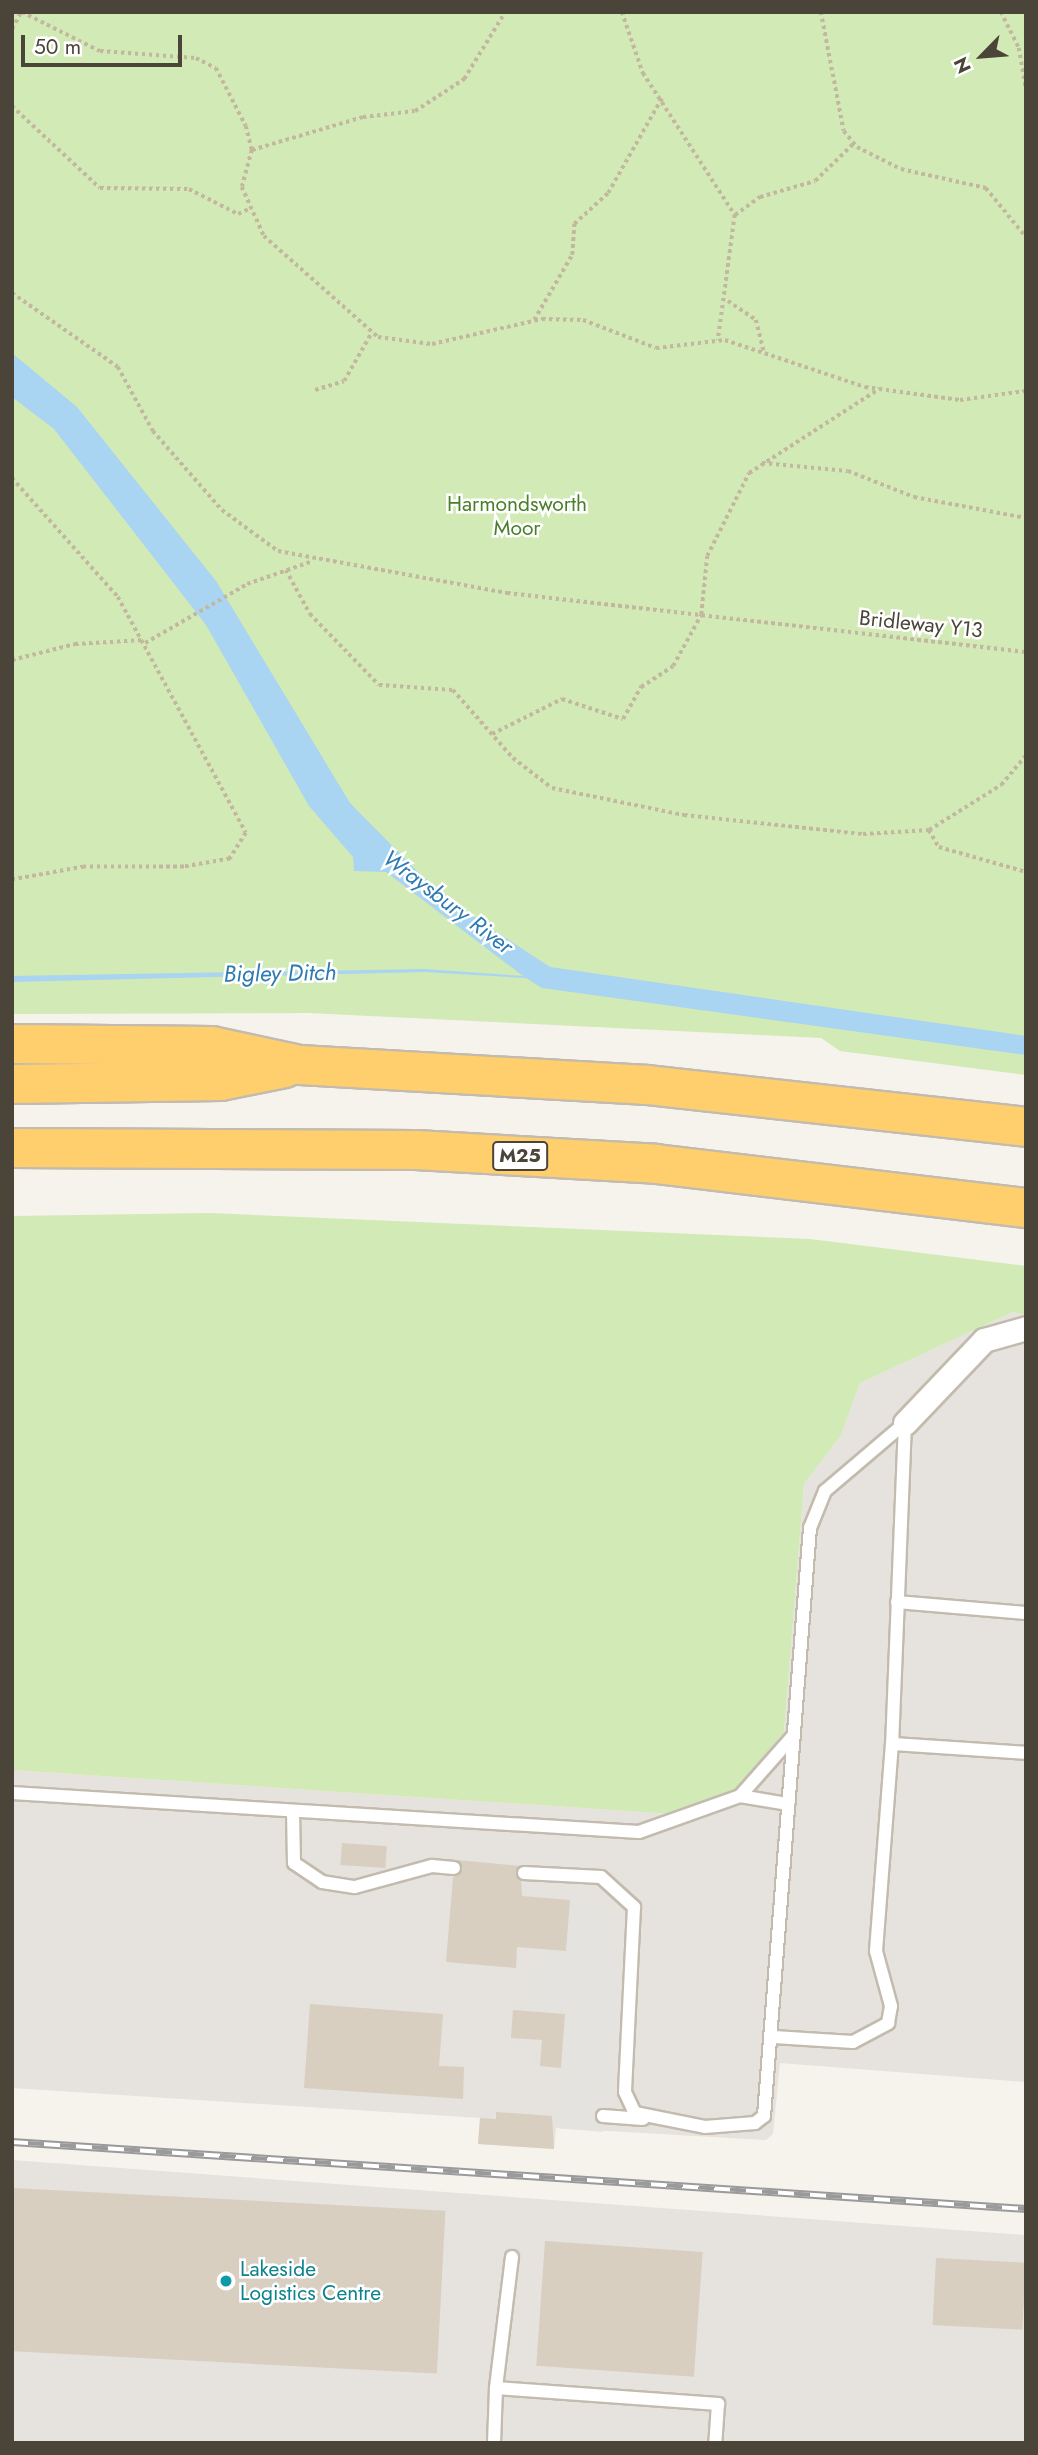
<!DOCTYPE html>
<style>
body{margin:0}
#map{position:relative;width:1038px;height:2455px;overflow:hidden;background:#f6f3ec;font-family:Jost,sans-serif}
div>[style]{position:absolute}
.industrial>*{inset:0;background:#e6e2dd}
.green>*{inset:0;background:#d2eab5}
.parking>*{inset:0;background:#e5e3e0}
.water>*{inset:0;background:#a9d4f2}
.building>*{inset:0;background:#d8cfc1;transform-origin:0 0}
.path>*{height:3.5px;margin-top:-1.75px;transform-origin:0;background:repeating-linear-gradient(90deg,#c4b79f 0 3.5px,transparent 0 7px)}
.roads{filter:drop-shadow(2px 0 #c2bbae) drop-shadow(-2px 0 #c2bbae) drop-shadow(0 2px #c2bbae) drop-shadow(0 -2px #c2bbae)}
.service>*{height:12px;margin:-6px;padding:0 6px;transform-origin:6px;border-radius:6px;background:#fff}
.minor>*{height:23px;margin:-11.5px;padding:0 11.5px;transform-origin:11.5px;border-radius:11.5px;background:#fff}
.motorway>*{height:38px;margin:-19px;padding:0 19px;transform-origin:19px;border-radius:19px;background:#ffcf6e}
.rail>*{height:8px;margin-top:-4px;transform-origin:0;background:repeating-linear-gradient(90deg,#fff 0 16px,#9a9a9a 0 32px);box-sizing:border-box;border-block:2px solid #9a9a9a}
.dots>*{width:19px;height:19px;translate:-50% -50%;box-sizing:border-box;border:4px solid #fff;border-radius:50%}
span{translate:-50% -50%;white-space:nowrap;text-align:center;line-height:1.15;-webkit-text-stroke:5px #fff;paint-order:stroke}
.shield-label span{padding:2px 5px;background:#fff;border:2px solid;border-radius:5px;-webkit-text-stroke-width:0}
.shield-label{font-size:19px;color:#4b4439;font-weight:700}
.park-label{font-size:21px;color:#4a7f2a}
.street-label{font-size:21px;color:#4b4439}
.culture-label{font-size:21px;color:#0d838f}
.left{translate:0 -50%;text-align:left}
.water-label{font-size:23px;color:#2e7ab2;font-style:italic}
.frame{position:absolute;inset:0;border:14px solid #4b4439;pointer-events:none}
.north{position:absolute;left:947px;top:21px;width:70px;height:70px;-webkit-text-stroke:5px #fff;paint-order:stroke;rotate:245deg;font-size:19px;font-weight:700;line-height:28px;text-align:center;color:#4b4439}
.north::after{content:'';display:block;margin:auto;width:24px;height:32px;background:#4b4439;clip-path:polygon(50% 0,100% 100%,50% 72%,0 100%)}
.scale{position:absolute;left:21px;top:35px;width:161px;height:32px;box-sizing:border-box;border:4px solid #4b4439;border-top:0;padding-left:9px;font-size:21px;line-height:24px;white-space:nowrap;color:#4b4439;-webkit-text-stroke:5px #fff;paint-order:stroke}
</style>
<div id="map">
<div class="industrial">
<div style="clip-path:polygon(1013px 1312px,1026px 1315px,1026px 2082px,780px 2063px,773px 2134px,766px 2140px,556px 2128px,554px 2149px,478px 2144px,480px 2118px,12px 2088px,12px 1770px,671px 1814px,784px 1732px,804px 1484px,841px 1435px,860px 1383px)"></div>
<div style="clip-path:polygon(12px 2160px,1026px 2235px,1026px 2443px,12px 2443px)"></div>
</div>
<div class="green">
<div style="clip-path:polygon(12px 12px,1026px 12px,1026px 1075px,840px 1051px,821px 1038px,308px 1013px,12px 1014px)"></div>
<div style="clip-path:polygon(210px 1213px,810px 1239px,1026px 1266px,1026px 1315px,1013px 1312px,860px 1383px,841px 1435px,804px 1484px,784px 1732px,735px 1790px,671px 1814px,12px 1770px,12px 1216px)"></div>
</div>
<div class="parking">
<div style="clip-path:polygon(570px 1900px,588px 1901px,616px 1918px,613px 1959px,625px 1960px,619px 2068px,606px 2077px,603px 2132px,556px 2128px,568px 2012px,531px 2009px,534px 1948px,566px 1951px)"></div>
</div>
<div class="water">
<div style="clip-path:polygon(12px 353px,77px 407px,216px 581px,350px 803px,420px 874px,477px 919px,550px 967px,1026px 1036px,1026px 1055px,542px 988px,526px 978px,424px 972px,12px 982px,12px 976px,424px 969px,523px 976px,386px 872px,354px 871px,353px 857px,309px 806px,206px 625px,54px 429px,12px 397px)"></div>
</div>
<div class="building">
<div style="left:342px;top:1843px;width:45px;height:22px;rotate:4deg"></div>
<div style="clip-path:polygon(457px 1860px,520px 1866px,522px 1896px,570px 1900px,566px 1951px,517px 1947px,516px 1968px,446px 1962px,453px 1877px,463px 1869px)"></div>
<div style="clip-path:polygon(310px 2004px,443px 2014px,439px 2066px,464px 2067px,463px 2099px,304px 2088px)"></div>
<div style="clip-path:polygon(513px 2010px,565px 2014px,561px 2068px,540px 2066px,542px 2040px,511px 2038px)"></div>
<div style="clip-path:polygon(496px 2112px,552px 2116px,554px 2149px,478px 2144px,480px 2118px,496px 2119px)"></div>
<div style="left:12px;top:2188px;width:434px;height:163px;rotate:3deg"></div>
<div style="left:545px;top:2241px;width:158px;height:125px;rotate:4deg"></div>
<div style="left:936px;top:2258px;width:90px;height:67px;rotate:3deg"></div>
</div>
<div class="path">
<div style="left:22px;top:12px;width:87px;rotate:26.6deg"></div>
<div style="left:100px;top:51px;width:96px;rotate:4.2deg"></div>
<div style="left:196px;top:58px;width:22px;rotate:27deg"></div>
<div style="left:216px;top:68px;width:65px;rotate:62.7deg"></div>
<div style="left:246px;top:126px;width:25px;rotate:76deg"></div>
<div style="left:252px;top:150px;width:38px;rotate:105deg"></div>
<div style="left:242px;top:187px;width:54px;rotate:65.8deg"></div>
<div style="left:264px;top:236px;width:152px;rotate:41.5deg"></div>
<div style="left:378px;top:337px;width:54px;rotate:7.4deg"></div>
<div style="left:432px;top:344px;width:113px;rotate:-12.8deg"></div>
<div style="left:542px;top:319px;width:41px;rotate:1.4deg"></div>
<div style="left:583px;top:320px;width:78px;rotate:21deg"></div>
<div style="left:656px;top:348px;width:69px;rotate:-6.6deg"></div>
<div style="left:725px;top:340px;width:148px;rotate:18.6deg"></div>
<div style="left:865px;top:387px;width:96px;rotate:7.8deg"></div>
<div style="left:960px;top:400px;width:67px;rotate:-7.8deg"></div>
<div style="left:622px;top:12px;width:65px;rotate:71deg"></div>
<div style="left:643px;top:73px;width:169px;rotate:57.1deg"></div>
<div style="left:735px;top:215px;width:127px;rotate:97.7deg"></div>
<div style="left:821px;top:12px;width:121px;rotate:79.1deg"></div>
<div style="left:844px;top:131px;width:21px;rotate:51deg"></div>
<div style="left:857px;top:147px;width:49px;rotate:26.6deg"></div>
<div style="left:901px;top:169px;width:87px;rotate:12.6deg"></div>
<div style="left:986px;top:188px;width:63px;rotate:50.8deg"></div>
<div style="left:1001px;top:12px;width:40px;rotate:63.4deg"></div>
<div style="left:1019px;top:48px;width:42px;rotate:80.3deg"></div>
<div style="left:12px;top:29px;width:19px;rotate:-62deg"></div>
<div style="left:12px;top:106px;width:120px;rotate:43deg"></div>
<div style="left:100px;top:188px;width:89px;rotate:0.6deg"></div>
<div style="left:189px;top:189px;width:55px;rotate:27deg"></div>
<div style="left:238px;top:214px;width:14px;rotate:-25deg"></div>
<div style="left:252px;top:150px;width:116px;rotate:-16.6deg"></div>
<div style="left:363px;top:117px;width:52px;rotate:-6.6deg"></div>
<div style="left:415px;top:111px;width:59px;rotate:-33.1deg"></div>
<div style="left:464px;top:79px;width:79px;rotate:-58.5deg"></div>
<div style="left:735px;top:215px;width:31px;rotate:-36deg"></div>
<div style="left:760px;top:197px;width:57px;rotate:-16.2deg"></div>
<div style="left:815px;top:181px;width:54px;rotate:-44.3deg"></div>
<div style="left:12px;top:293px;width:129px;rotate:34.9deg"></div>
<div style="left:118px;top:367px;width:73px;rotate:61.3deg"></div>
<div style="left:153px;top:431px;width:105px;rotate:48.9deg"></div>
<div style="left:222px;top:510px;width:69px;rotate:36.2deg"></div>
<div style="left:278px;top:551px;width:233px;rotate:10.4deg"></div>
<div style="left:507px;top:593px;width:522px;rotate:6.49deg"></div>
<div style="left:728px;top:301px;width:34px;rotate:34deg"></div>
<div style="left:756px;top:320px;width:34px;rotate:76deg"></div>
<div style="left:534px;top:320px;width:75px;rotate:-59.7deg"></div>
<div style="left:572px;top:255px;width:31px;rotate:-86deg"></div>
<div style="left:574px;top:224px;width:46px;rotate:-42.4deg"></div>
<div style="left:608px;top:193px;width:109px;rotate:-60.4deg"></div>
<div style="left:315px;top:390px;width:30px;rotate:-17deg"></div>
<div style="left:344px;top:381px;width:56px;rotate:-60.3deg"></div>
<div style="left:762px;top:463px;width:86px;rotate:5.3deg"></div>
<div style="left:848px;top:471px;width:71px;rotate:21.5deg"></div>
<div style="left:914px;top:497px;width:114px;rotate:10.6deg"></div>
<div style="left:12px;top:478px;width:159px;rotate:48.3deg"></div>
<div style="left:118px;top:597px;width:268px;rotate:61.5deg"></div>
<div style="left:246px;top:833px;width:31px;rotate:122deg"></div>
<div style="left:230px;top:859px;width:47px;rotate:170.1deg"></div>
<div style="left:184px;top:867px;width:100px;rotate:180deg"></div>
<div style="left:84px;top:867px;width:73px;rotate:169.8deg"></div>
<div style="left:286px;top:570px;width:50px;rotate:61.4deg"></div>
<div style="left:310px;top:614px;width:99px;rotate:45.8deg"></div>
<div style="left:379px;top:685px;width:74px;rotate:3.9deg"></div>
<div style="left:453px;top:690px;width:91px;rotate:48.6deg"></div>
<div style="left:513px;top:758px;width:49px;rotate:37.6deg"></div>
<div style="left:552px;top:788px;width:135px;rotate:11.6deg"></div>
<div style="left:684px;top:815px;width:180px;rotate:6.1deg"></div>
<div style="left:863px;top:834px;width:66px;rotate:-3.5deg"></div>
<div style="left:929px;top:830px;width:85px;rotate:-32deg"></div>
<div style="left:1001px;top:785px;width:39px;rotate:-50deg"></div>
<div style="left:12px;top:632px;width:21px;rotate:90deg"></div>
<div style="left:145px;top:643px;width:118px;rotate:-30deg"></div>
<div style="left:247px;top:584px;width:67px;rotate:-19.2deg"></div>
<div style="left:12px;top:660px;width:65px;rotate:-14.3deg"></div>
<div style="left:75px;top:644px;width:68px;rotate:-3.4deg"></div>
<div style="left:492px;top:734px;width:78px;rotate:-26.6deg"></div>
<div style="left:562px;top:699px;width:64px;rotate:18.2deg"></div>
<div style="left:623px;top:719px;width:37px;rotate:-61deg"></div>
<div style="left:641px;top:687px;width:38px;rotate:-33deg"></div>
<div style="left:673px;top:666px;width:58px;rotate:-61.2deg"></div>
<div style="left:701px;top:615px;width:59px;rotate:-84.2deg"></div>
<div style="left:707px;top:556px;width:93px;rotate:-63.2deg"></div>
<div style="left:749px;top:473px;width:155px;rotate:-32.9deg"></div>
<div style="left:929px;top:830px;width:20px;rotate:60deg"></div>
<div style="left:939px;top:847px;width:91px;rotate:16deg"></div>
</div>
<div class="roads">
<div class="service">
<div style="left:905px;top:1423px;width:321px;rotate:92.3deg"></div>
<div style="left:892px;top:1744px;width:134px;rotate:3.8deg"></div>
<div style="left:897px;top:1602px;width:129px;rotate:4.9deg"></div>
<div style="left:12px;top:1793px;width:628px;rotate:3.56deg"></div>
<div style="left:639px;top:1832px;width:107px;rotate:-19.6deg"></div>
<div style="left:740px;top:1796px;width:80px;rotate:-48.5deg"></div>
<div style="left:740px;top:1796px;width:49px;rotate:9.5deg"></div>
<div style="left:293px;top:1811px;width:52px;rotate:88.9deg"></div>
<div style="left:294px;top:1863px;width:34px;rotate:34deg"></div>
<div style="left:322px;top:1882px;width:33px;rotate:9deg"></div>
<div style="left:355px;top:1887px;width:80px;rotate:-15.3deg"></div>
<div style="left:432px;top:1866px;width:22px;rotate:5deg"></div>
<div style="left:524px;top:1873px;width:77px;rotate:3deg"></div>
<div style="left:601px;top:1877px;width:45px;rotate:42.3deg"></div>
<div style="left:634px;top:1907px;width:185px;rotate:92.8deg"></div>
<div style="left:625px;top:2092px;width:23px;rotate:65deg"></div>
<div style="left:635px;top:2113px;width:71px;rotate:11.3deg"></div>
<div style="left:705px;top:2127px;width:50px;rotate:-4.6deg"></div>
<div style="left:755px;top:2123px;width:11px;rotate:-38deg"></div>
<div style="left:764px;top:2116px;width:590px;rotate:-85.53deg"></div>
<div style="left:810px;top:1528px;width:40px;rotate:-68deg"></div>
<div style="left:825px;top:1491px;width:105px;rotate:-40.4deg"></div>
<div style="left:774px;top:2037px;width:79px;rotate:3.6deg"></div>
<div style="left:853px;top:2042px;width:40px;rotate:-28deg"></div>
<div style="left:888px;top:2023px;width:17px;rotate:-80deg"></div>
<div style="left:891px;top:2006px;width:57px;rotate:-105.3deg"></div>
<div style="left:876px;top:1951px;width:208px;rotate:-85.6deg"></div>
<div style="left:603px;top:2116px;width:40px;rotate:4.3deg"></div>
<div style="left:512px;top:2257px;width:132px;rotate:97deg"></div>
<div style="left:496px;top:2388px;width:223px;rotate:4.1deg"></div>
<div style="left:718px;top:2404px;width:39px;rotate:94deg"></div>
<div style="left:494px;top:2443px;width:55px;rotate:-87.9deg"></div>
</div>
<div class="minor">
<div style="left:905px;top:1423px;width:115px;rotate:-46.4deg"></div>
<div style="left:984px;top:1340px;width:44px;rotate:-15.9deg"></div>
</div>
<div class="motorway">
<div style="left:12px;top:1044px;width:200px;rotate:0.6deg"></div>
<div style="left:212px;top:1046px;width:90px;rotate:12.2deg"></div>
<div style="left:300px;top:1065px;width:348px;rotate:3.3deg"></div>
<div style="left:647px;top:1085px;width:381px;rotate:6.3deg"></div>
<div style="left:12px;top:1084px;width:209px;rotate:-0.8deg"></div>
<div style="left:221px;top:1081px;width:65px;rotate:-11.5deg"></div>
<div style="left:12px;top:1148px;width:404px;rotate:0.3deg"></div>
<div style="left:416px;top:1150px;width:240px;rotate:3.3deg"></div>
<div style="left:656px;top:1164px;width:373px;rotate:6.8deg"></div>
</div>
</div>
<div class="rail">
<div style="left:12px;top:2142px;width:1016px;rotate:3.78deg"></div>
</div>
<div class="dots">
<div style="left:226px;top:2281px;background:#0f9aa8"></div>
</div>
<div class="shield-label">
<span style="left:520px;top:1156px">M25</span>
</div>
<div class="park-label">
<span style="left:517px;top:516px">Harmondsworth<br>Moor</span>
</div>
<div class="street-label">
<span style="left:921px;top:624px;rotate:6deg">Bridleway Y13</span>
</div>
<div class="culture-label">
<span class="left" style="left:240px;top:2281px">Lakeside<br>Logistics Centre</span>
</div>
<div class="water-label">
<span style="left:448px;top:902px;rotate:37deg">Wraysbury River</span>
<span style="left:280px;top:973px;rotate:-1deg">Bigley Ditch</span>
</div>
<div class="frame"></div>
<div class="north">N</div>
<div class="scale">50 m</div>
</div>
